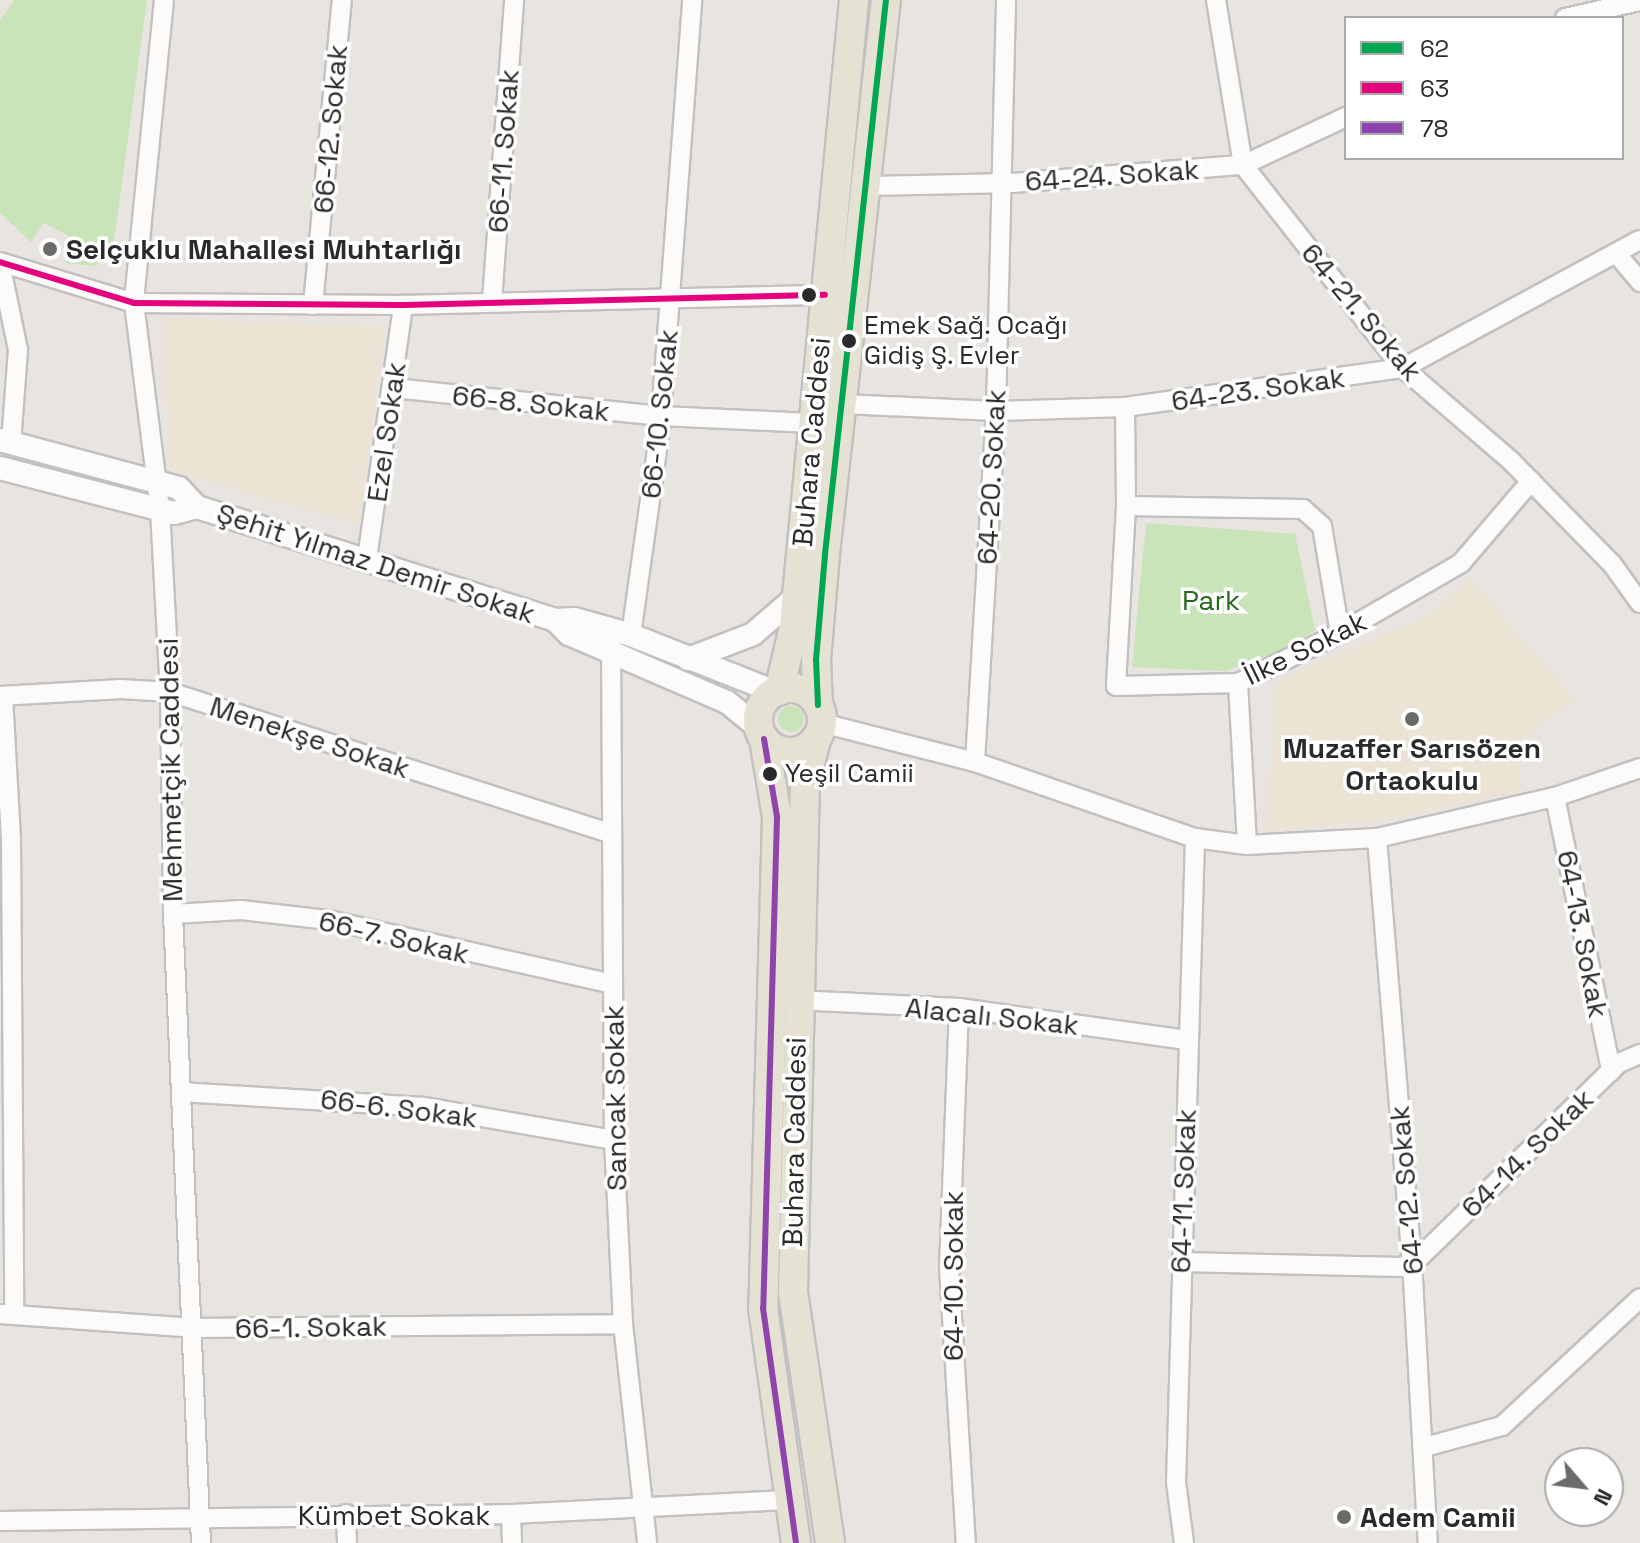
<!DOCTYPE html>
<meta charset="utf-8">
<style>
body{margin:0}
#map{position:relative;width:1640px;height:1543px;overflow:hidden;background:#e8e4e0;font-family:"Space Grotesk",sans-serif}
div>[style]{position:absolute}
.education>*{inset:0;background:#ebe3d4}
.green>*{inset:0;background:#c9e4b8}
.round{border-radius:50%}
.roads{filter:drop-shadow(2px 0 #c2c0c1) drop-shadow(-2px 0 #c2c0c1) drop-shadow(0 2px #c2c0c1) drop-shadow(0 -2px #c2c0c1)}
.minor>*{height:18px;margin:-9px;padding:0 9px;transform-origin:9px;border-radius:9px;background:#fcfbfa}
.tertiary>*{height:22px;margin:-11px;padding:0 11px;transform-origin:11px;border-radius:11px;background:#fcfbfa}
.primary>*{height:28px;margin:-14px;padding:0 14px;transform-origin:14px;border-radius:14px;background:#e6e2d3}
.primary>.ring{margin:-14px;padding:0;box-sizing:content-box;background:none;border:28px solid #e6e2d3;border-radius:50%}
.bus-1>*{height:6px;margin:-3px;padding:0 3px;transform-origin:3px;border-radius:3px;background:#00a651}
.bus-2>*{height:6px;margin:-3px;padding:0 3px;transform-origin:3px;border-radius:3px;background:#e5007d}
.bus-3>*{height:6px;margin:-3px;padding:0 3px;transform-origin:3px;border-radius:3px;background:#8e44ad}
.dots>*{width:22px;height:22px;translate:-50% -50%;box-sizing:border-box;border:4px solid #fff;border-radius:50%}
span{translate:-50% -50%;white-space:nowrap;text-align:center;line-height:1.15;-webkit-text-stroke:7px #fff;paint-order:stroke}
.bus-label{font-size:26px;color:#2a2a2a}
.left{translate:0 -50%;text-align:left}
.street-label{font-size:28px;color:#2a2a2a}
.poi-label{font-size:28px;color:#2a2a2a;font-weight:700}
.park-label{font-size:28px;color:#286819}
.legend{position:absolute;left:1344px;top:16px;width:280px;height:144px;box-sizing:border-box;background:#fff;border:2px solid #aaa;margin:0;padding:10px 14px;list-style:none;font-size:24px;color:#2a2a2a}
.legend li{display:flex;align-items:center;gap:16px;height:40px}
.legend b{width:40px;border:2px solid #aaa}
.north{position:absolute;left:1544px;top:1447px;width:80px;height:80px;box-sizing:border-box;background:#fff;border:2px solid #aaa;border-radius:50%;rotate:118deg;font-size:22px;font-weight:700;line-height:32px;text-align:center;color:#2a2a2a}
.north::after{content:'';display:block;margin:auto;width:28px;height:36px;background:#6c6b6a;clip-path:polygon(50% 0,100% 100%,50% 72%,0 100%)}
</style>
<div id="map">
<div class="education">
<div style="clip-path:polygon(163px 318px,385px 327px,359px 525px,169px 470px)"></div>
<div style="clip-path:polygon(1470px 579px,1575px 700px,1523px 737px,1520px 792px,1393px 818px,1266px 832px,1277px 681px,1431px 614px)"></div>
</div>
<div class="green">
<div style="clip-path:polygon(14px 0,147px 0,112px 256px,95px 266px,66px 263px,75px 239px,44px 223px,31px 242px,0 213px,0 21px)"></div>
<div style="clip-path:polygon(1146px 523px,1295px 534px,1315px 630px,1290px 647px,1225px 671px,1132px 667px)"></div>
<div class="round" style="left:778px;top:706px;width:26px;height:26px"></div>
</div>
<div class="roads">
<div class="minor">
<div style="left:164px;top:0;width:304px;rotate:95.7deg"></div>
<div style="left:134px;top:303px;width:208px;rotate:82.8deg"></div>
<div style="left:160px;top:509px;width:183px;rotate:86.9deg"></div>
<div style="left:170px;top:692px;width:222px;rotate:89.2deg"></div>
<div style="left:173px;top:914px;width:630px;rotate:87.45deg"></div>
<div style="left:1216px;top:0;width:167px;rotate:80.7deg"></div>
<div style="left:1243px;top:165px;width:258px;rotate:51.8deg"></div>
<div style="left:1403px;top:368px;width:143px;rotate:40.7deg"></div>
<div style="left:1511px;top:461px;width:144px;rotate:45.6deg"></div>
<div style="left:1612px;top:564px;width:48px;rotate:54.3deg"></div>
<div style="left:1565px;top:18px;width:77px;rotate:-12.8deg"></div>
<div style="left:867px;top:186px;width:145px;rotate:-1.2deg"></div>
<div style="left:1012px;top:183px;width:232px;rotate:-4.5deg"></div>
<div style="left:1243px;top:165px;width:114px;rotate:-25deg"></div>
<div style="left:1616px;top:253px;width:38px;rotate:50deg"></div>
<div style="left:0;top:262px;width:140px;rotate:17deg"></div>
<div style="left:134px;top:303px;width:269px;rotate:0.4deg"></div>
<div style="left:403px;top:305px;width:422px;rotate:-1.4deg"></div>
<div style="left:0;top:263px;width:89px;rotate:78.3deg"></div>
<div style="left:18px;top:350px;width:93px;rotate:94.3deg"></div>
<div style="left:492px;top:301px;width:302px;rotate:-85.8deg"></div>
<div style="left:313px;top:305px;width:306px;rotate:-84.6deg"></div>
<div style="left:394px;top:388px;width:268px;rotate:6deg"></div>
<div style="left:661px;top:416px;width:151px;rotate:2.7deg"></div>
<div style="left:843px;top:404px;width:153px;rotate:2.6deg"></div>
<div style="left:996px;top:411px;width:129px;rotate:-1.8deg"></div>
<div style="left:1125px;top:407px;width:281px;rotate:-8deg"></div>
<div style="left:1403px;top:368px;width:269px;rotate:-28.4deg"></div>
<div style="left:1125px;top:407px;width:99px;rotate:89.4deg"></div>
<div style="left:1126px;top:506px;width:180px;rotate:93.2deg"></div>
<div style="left:1116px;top:686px;width:122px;rotate:-1.4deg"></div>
<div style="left:1238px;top:683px;width:114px;rotate:-26.1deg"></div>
<div style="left:1340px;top:633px;width:140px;rotate:-30deg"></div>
<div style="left:1461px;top:563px;width:108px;rotate:-49.5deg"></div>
<div style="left:1126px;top:506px;width:177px;rotate:1deg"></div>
<div style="left:1303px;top:509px;width:25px;rotate:42deg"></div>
<div style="left:1322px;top:526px;width:109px;rotate:80.5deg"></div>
<div style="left:367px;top:559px;width:257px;rotate:-81.9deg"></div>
<div style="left:631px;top:635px;width:208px;rotate:-82deg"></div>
<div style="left:660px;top:429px;width:430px;rotate:-85.7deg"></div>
<div style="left:611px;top:640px;width:500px;rotate:89.66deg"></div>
<div style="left:614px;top:1140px;width:184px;rotate:87.2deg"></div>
<div style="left:623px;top:1324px;width:220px;rotate:83.7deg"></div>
<div style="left:1238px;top:683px;width:162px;rotate:86.8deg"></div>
<div style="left:0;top:696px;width:121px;rotate:-3.3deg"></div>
<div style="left:121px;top:689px;width:49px;rotate:3.5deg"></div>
<div style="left:170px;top:692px;width:463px;rotate:17.8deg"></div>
<div style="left:3px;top:696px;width:143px;rotate:86.8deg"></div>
<div style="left:11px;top:839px;width:476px;rotate:89.6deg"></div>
<div style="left:822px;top:723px;width:158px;rotate:14.3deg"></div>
<div style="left:975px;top:762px;width:233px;rotate:19.1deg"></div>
<div style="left:1195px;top:838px;width:52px;rotate:7.7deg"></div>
<div style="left:1247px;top:845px;width:130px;rotate:-3.1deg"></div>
<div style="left:1377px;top:838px;width:183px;rotate:-13deg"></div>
<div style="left:1555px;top:797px;width:90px;rotate:-18.8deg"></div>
<div style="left:975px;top:762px;width:352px;rotate:-86.6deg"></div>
<div style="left:996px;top:411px;width:411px;rotate:-88.6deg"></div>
<div style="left:1555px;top:797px;width:280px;rotate:78.4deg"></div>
<div style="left:1377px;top:838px;width:424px;rotate:85.3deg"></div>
<div style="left:1412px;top:1261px;width:282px;rotate:86.8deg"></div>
<div style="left:173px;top:914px;width:68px;rotate:-3.4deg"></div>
<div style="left:241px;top:910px;width:89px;rotate:6.5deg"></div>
<div style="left:329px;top:920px;width:291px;rotate:12.7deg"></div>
<div style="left:796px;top:1000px;width:163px;rotate:2.8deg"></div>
<div style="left:959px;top:1008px;width:230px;rotate:8deg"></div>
<div style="left:959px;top:1008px;width:260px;rotate:92.2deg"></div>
<div style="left:949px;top:1268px;width:276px;rotate:86.5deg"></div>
<div style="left:181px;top:1092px;width:243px;rotate:3.5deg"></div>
<div style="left:424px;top:1107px;width:193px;rotate:9.9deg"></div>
<div style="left:1180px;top:1262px;width:222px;rotate:1.3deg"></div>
<div style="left:1402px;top:1267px;width:22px;rotate:-30deg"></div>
<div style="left:1421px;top:1256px;width:277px;rotate:-44.3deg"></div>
<div style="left:1619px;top:1063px;width:23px;rotate:-23deg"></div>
<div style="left:0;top:1314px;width:194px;rotate:4.1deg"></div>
<div style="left:193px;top:1328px;width:430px;rotate:-0.5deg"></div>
<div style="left:1425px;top:1447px;width:80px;rotate:-15.3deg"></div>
<div style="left:1502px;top:1426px;width:188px;rotate:-42.8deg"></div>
<div style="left:346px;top:1514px;width:29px;rotate:88deg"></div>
<div style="left:511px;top:1514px;width:29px;rotate:88deg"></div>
<div style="left:0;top:1521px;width:511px;rotate:-0.78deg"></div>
<div style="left:511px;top:1514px;width:277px;rotate:-2.9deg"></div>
<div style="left:1184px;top:1543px;width:62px;rotate:-97.5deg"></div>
<div style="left:1176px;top:1482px;width:644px;rotate:-88.31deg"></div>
</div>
<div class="tertiary">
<div style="left:0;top:440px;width:185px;rotate:15deg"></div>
<div style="left:179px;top:488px;width:26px;rotate:47deg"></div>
<div style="left:197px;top:507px;width:375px;rotate:17.5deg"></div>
<div style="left:555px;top:620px;width:20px;rotate:-3deg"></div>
<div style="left:575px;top:619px;width:58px;rotate:15.9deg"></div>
<div style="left:631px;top:635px;width:156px;rotate:21.5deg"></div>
<div style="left:0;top:468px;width:180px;rotate:14.5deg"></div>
<div style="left:174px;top:513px;width:24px;rotate:-15deg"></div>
<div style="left:555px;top:620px;width:20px;rotate:45deg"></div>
<div style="left:569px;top:634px;width:172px;rotate:23.3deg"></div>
<div style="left:727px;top:702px;width:41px;rotate:39.1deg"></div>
<div style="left:688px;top:659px;width:70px;rotate:-21deg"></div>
<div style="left:753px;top:634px;width:58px;rotate:-40.8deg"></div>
</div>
<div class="primary">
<div class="ring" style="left:758px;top:688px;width:36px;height:36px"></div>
<div style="left:779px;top:691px;width:66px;rotate:-76.8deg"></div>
<div style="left:794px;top:627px;width:630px;rotate:-84.53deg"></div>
<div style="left:818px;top:705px;width:45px;rotate:-92.5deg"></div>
<div style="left:816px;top:660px;width:106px;rotate:-85.1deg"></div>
<div style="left:825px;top:554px;width:557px;rotate:-83.72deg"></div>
<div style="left:764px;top:739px;width:79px;rotate:80.5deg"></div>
<div style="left:777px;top:817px;width:491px;rotate:91.6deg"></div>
<div style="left:763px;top:1308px;width:237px;rotate:82deg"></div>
<div style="left:816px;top:740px;width:43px;rotate:104.7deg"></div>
<div style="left:805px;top:782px;width:510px;rotate:91.35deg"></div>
<div style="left:793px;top:1292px;width:254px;rotate:81.6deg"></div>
</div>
</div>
<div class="bus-1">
<div style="left:818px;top:705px;width:45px;rotate:-92.5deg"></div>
<div style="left:816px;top:660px;width:106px;rotate:-85.1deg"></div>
<div style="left:825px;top:554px;width:557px;rotate:-83.72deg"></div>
</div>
<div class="bus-2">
<div style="left:0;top:262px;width:140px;rotate:17deg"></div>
<div style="left:134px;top:303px;width:269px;rotate:0.4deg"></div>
<div style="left:403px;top:305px;width:422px;rotate:-1.4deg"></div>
</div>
<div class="bus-3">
<div style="left:764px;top:739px;width:79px;rotate:80.5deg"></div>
<div style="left:777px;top:817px;width:491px;rotate:91.6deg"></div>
<div style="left:763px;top:1308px;width:237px;rotate:82deg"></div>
</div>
<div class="dots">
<div style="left:50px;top:249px;background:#6c6b6a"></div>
<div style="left:809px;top:295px;background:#2a2a2a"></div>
<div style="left:849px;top:341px;background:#2a2a2a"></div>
<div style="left:1412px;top:719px;background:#6c6b6a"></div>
<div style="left:770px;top:774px;background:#2a2a2a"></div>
<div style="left:1344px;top:1517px;background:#6c6b6a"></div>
</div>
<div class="bus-label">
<span class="left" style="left:864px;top:341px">Emek Sağ. Ocağı<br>Gidiş Ş. Evler</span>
<span class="left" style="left:785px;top:774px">Yeşil Camii</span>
</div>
<div class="street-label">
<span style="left:330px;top:129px;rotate:-85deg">66-12. Sokak</span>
<span style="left:503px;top:151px;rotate:-86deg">66-11. Sokak</span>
<span style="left:1112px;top:175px;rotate:-4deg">64-24. Sokak</span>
<span style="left:1362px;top:312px;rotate:50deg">64-21. Sokak</span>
<span style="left:1258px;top:389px;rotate:-8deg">64-23. Sokak</span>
<span style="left:531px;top:403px;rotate:6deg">66-8. Sokak</span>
<span style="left:659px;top:414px;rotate:-84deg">66-10. Sokak</span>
<span style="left:386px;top:432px;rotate:-82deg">Ezel Sokak</span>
<span style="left:811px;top:442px;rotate:-85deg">Buhara Caddesi</span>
<span style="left:991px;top:477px;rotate:-87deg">64-20. Sokak</span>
<span style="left:376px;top:563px;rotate:18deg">Şehit Yılmaz Demir Sokak</span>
<span style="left:1305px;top:648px;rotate:-26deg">İlke Sokak</span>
<span style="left:310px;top:737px;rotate:18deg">Menekşe Sokak</span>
<span style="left:170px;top:770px;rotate:-91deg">Mehmetçik Caddesi</span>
<span style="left:1583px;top:934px;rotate:79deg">64-13. Sokak</span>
<span style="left:394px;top:937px;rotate:13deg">66-7. Sokak</span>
<span style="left:992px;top:1016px;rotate:6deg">Alacalı Sokak</span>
<span style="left:615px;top:1098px;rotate:-91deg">Sancak Sokak</span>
<span style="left:399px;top:1108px;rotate:7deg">66-6. Sokak</span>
<span style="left:794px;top:1142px;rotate:-89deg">Buhara Caddesi</span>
<span style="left:1527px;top:1153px;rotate:-44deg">64-14. Sokak</span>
<span style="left:1406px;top:1190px;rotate:-95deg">64-12. Sokak</span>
<span style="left:1183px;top:1191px;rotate:-88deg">64-11. Sokak</span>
<span style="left:953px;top:1276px;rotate:-90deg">64-10. Sokak</span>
<span style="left:311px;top:1327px;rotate:-1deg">66-1. Sokak</span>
<span style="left:394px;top:1515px">Kümbet Sokak</span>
</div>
<div class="poi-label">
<span class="left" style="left:66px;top:249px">Selçuklu Mahallesi Muhtarlığı</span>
<span style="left:1412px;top:764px">Muzaffer Sarısözen<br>Ortaokulu</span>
<span class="left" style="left:1360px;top:1517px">Adem Camii</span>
</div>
<div class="park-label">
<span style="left:1211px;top:600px">Park</span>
</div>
<ul class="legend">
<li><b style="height:10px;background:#00a651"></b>62</li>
<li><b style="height:10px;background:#e5007d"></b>63</li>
<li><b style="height:10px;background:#8e44ad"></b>78</li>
</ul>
<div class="north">N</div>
</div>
